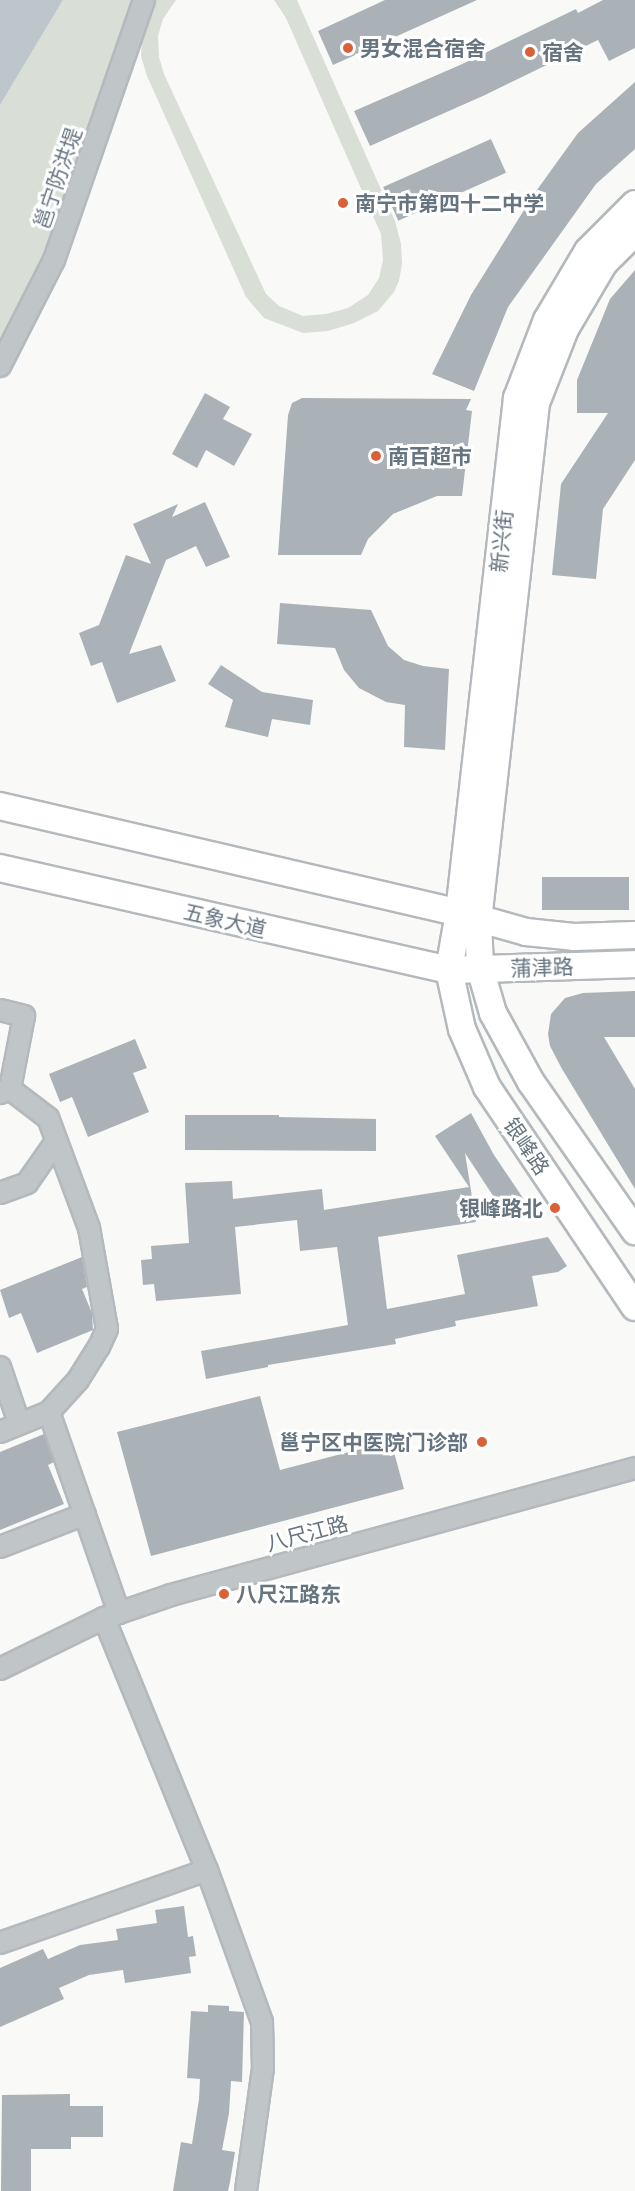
<!DOCTYPE html>
<meta charset="utf-8">
<style>
body{margin:0}
#map{position:relative;width:635px;height:2191px;overflow:hidden;background:#f9f9f7;font-family:"Open Sans","Noto Sans SC",sans-serif}
div>[style]{position:absolute}
.green>*{inset:0;background:#d9ded6}
.water>*{inset:0;background:#bdc6cb}
.building>*{inset:0;background:#aab2b7;transform-origin:0 0}
.roads{filter:drop-shadow(2px 0 #b4b9bd) drop-shadow(-2px 0 #b4b9bd) drop-shadow(0 2px #b4b9bd) drop-shadow(0 -2px #b4b9bd)}
.minor>*{height:20px;margin:-10px;padding:0 10px;transform-origin:10px;border-radius:10px;background:#c0c5c8}
.major>*{height:26px;margin:-13px;padding:0 13px;transform-origin:13px;border-radius:13px;background:#fff}
.dots>*{width:16px;height:16px;translate:-50% -50%;box-sizing:border-box;border:3px solid #fff;border-radius:50%}
span{translate:-50% -50%;white-space:nowrap;text-align:center;line-height:1.15;-webkit-text-stroke:6px #fff;paint-order:stroke}
.poi-label{font-size:21px;color:#667480;font-weight:700}
.left{translate:0 -50%;text-align:left}
.right{translate:-100% -50%;text-align:right}
.street-label{font-size:21px;color:#667480}
</style>
<div id="map">
<div class="green">
<div style="clip-path:polygon(63px 0,144px 0,54px 260px,0 366px,0 105px)"></div>
<div style="clip-path:polygon(155px 0,176px 0,163px 19px,158px 36px,159px 57px,164px 74px,266px 294px,279px 306px,303px 316px,326px 314px,348px 308px,368px 295px,379px 278px,383px 260px,381px 234px,286px 18px,274px 0,297px 0,395px 221px,401px 244px,402px 264px,399px 281px,394px 292px,378px 311px,354px 323px,328px 331px,303px 333px,264px 318px,246px 297px,147px 76px,141px 56px,142px 40px)"></div>
</div>
<div class="water">
<div style="clip-path:polygon(0 0,63px 0,0 105px)"></div>
</div>
<div class="building">
<div style="clip-path:polygon(385px 0,477px 0,333px 65px,318px 31px)"></div>
<div style="clip-path:polygon(603px 0,635px 0,635px 48px,609px 61px,598px 40px,485px 95px,370px 146px,354px 111px,460px 65px,576px 9px,578px 13px)"></div>
<div style="clip-path:polygon(635px 82px,635px 149px,596px 184px,508px 307px,474px 391px,432px 374px,471px 295px,534px 194px,578px 133px)"></div>
<div style="left:491px;top:139px;width:37px;height:118px;rotate:66deg"></div>
<div style="clip-path:polygon(635px 270px,635px 460px,603px 509px,596px 579px,552px 575px,561px 484px,608px 413px,577px 413px,577px 380px,610px 299px)"></div>
<div style="clip-path:polygon(205px 393px,230px 407px,223px 419px,252px 434px,234px 466px,206px 450px,197px 468px,172px 454px)"></div>
<div style="clip-path:polygon(302px 398px,471px 399px,466px 410px,472px 411px,462px 496px,437px 496px,393px 514px,368px 539px,361px 555px,278px 555px,288px 415px,292px 403px)"></div>
<div style="clip-path:polygon(205px 502px,230px 557px,206px 567px,196px 546px,166px 560px,129px 654px,161px 645px,176px 681px,117px 703px,102px 662px,91px 666px,79px 633px,99px 625px,126px 555px,151px 564px,133px 524px,178px 504px,172px 517px)"></div>
<div style="clip-path:polygon(280px 603px,371px 610px,388px 646px,404px 660px,423px 666px,449px 669px,445px 750px,404px 747px,405px 705px,386px 702px,359px 688px,344px 670px,335px 648px,277px 644px)"></div>
<div style="clip-path:polygon(221px 665px,262px 692px,313px 700px,310px 725px,272px 719px,268px 737px,225px 727px,233px 700px,208px 684px)"></div>
<div style="left:542px;top:877px;width:87px;height:33px"></div>
<div style="clip-path:polygon(635px 991px,635px 1037px,604px 1037px,635px 1089px,635px 1189px,562px 1069px,550px 1046px,548px 1034px,551px 1014px,565px 998px,583px 993px)"></div>
<div style="clip-path:polygon(135px 1039px,147px 1068px,133px 1073px,149px 1112px,88px 1137px,72px 1097px,60px 1102px,49px 1074px)"></div>
<div style="clip-path:polygon(471px 1113px,494px 1155px,533px 1213px,507px 1217px,465px 1153px,476px 1222px,378px 1237px,387px 1309px,465px 1294px,457px 1255px,548px 1237px,567px 1266px,558px 1272px,532px 1276px,538px 1306px,455px 1321px,456px 1326px,395px 1339px,396px 1344px,268px 1365px,268px 1367px,206px 1379px,201px 1351px,348px 1325px,337px 1247px,300px 1251px,297px 1220px,235px 1227px,241px 1294px,156px 1301px,154px 1284px,143px 1285px,141px 1260px,152px 1259px,151px 1246px,189px 1243px,185px 1183px,232px 1181px,233px 1199px,322px 1189px,324px 1210px,469px 1187px,435px 1136px)"></div>
<div style="clip-path:polygon(185px 1115px,279px 1115px,279px 1117px,376px 1119px,376px 1151px,185px 1150px)"></div>
<div style="clip-path:polygon(82px 1257px,87px 1287px,82px 1289px,92px 1313px,93px 1330px,37px 1353px,21px 1313px,9px 1318px,0 1290px)"></div>
<div style="clip-path:polygon(260px 1396px,280px 1470px,391px 1441px,404px 1489px,151px 1556px,117px 1432px)"></div>
<div style="clip-path:polygon(44px 1434px,54px 1462px,48px 1465px,64px 1504px,0 1530px,0 1452px)"></div>
<div style="clip-path:polygon(184px 1906px,188px 1937px,193px 1936px,196px 1956px,189px 1957px,191px 1973px,125px 1983px,123px 1970px,89px 1975px,59px 1988px,64px 1999px,0 2027px,0 1968px,43px 1949px,48px 1959px,80px 1945px,118px 1940px,116px 1929px,157px 1923px,155px 1910px)"></div>
<div style="clip-path:polygon(208px 2005px,229px 2006px,229px 2011px,244px 2012px,242px 2082px,231px 2081px,229px 2113px,222px 2150px,235px 2152px,230px 2182px,228px 2191px,173px 2191px,181px 2142px,192px 2144px,199px 2099px,200px 2079px,187px 2078px,191px 2011px,208px 2012px)"></div>
<div style="clip-path:polygon(70px 2094px,70px 2106px,103px 2106px,103px 2137px,71px 2137px,71px 2149px,31px 2149px,31px 2191px,1px 2191px,2px 2095px)"></div>
</div>
<div class="roads">
<div class="minor">
<div style="left:0;top:366px;width:119px;rotate:-63deg"></div>
<div style="left:54px;top:260px;width:275px;rotate:-70.9deg"></div>
<div style="left:0;top:1010px;width:25px;rotate:14deg"></div>
<div style="left:24px;top:1016px;width:74px;rotate:100.9deg"></div>
<div style="left:10px;top:1089px;width:11px;rotate:158deg"></div>
<div style="left:0;top:1193px;width:29px;rotate:-20deg"></div>
<div style="left:27px;top:1183px;width:49px;rotate:-55deg"></div>
<div style="left:0;top:1367px;width:59px;rotate:71.3deg"></div>
<div style="left:49px;top:1412px;width:213px;rotate:70.8deg"></div>
<div style="left:0;top:1432px;width:53px;rotate:-22.2deg"></div>
<div style="left:49px;top:1412px;width:43px;rotate:-47.8deg"></div>
<div style="left:78px;top:1380px;width:39px;rotate:-58deg"></div>
<div style="left:99px;top:1347px;width:20px;rotate:-66deg"></div>
<div style="left:107px;top:1329px;width:103px;rotate:-100.1deg"></div>
<div style="left:89px;top:1228px;width:117px;rotate:-110.4deg"></div>
<div style="left:48px;top:1118px;width:48px;rotate:-142.7deg"></div>
<div style="left:0;top:1547px;width:91px;rotate:-21.2deg"></div>
<div style="left:104px;top:1618px;width:272px;rotate:67.8deg"></div>
<div style="left:207px;top:1870px;width:162px;rotate:70.1deg"></div>
<div style="left:262px;top:2022px;width:46px;rotate:88.8deg"></div>
<div style="left:263px;top:2068px;width:124px;rotate:97.9deg"></div>
<div style="left:0;top:1669px;width:116px;rotate:-26.1deg"></div>
<div style="left:104px;top:1618px;width:71px;rotate:-18.9deg"></div>
<div style="left:171px;top:1595px;width:481px;rotate:-15.3deg"></div>
<div style="left:0;top:1943px;width:219px;rotate:-19.4deg"></div>
</div>
<div class="major">
<div style="left:635px;top:204px;width:66px;rotate:135deg"></div>
<div style="left:588px;top:251px;width:80px;rotate:120.7deg"></div>
<div style="left:547px;top:320px;width:84px;rotate:111deg"></div>
<div style="left:517px;top:398px;width:518px;rotate:96.43deg"></div>
<div style="left:459px;top:913px;width:58px;rotate:100deg"></div>
<div style="left:449px;top:970px;width:60px;rotate:77.6deg"></div>
<div style="left:462px;top:1029px;width:63px;rotate:66.7deg"></div>
<div style="left:487px;top:1087px;width:265px;rotate:56.1deg"></div>
<div style="left:635px;top:232px;width:44px;rotate:135deg"></div>
<div style="left:604px;top:263px;width:77px;rotate:120.6deg"></div>
<div style="left:565px;top:329px;width:79px;rotate:111.4deg"></div>
<div style="left:536px;top:403px;width:520px;rotate:96.4deg"></div>
<div style="left:478px;top:920px;width:48px;rotate:87.6deg"></div>
<div style="left:480px;top:968px;width:47px;rotate:73.9deg"></div>
<div style="left:493px;top:1013px;width:79px;rotate:61.2deg"></div>
<div style="left:531px;top:1082px;width:182px;rotate:55.1deg"></div>
<div style="left:0;top:806px;width:471px;rotate:13.1deg"></div>
<div style="left:459px;top:913px;width:70px;rotate:15.8deg"></div>
<div style="left:526px;top:932px;width:48px;rotate:5.9deg"></div>
<div style="left:574px;top:937px;width:61px;rotate:-1.9deg"></div>
<div style="left:0;top:868px;width:460px;rotate:12.8deg"></div>
<div style="left:449px;top:970px;width:186px;rotate:-1.8deg"></div>
</div>
</div>
<div class="dots">
<div style="left:348px;top:48px;background:#d96037"></div>
<div style="left:530px;top:52px;background:#d96037"></div>
<div style="left:343px;top:203px;background:#d96037"></div>
<div style="left:376px;top:456px;background:#d96037"></div>
<div style="left:555px;top:1208px;background:#d96037"></div>
<div style="left:482px;top:1442px;background:#d96037"></div>
<div style="left:224px;top:1594px;background:#d96037"></div>
</div>
<div class="poi-label">
<span class="left" style="left:360px;top:48px">男女混合宿舍</span>
<span class="left" style="left:542px;top:52px">宿舍</span>
<span class="left" style="left:355px;top:203px">南宁市第四十二中学</span>
<span class="left" style="left:388px;top:456px">南百超市</span>
<span class="right" style="left:543px;top:1208px">银峰路北</span>
<span class="right" style="left:468px;top:1442px">邕宁区中医院门诊部</span>
<span class="left" style="left:236px;top:1594px">八尺江路东</span>
</div>
<div class="street-label">
<span style="left:57px;top:178px;rotate:-71deg">邕宁防洪堤</span>
<span style="left:501px;top:541px;rotate:-84deg">新兴街</span>
<span style="left:225px;top:920px;rotate:13deg">五象大道</span>
<span style="left:542px;top:967px;rotate:-2deg">蒲津路</span>
<span style="left:527px;top:1146px;rotate:56deg">银峰路</span>
<span style="left:307px;top:1533px;rotate:-15deg">八尺江路</span>
</div>
</div>
